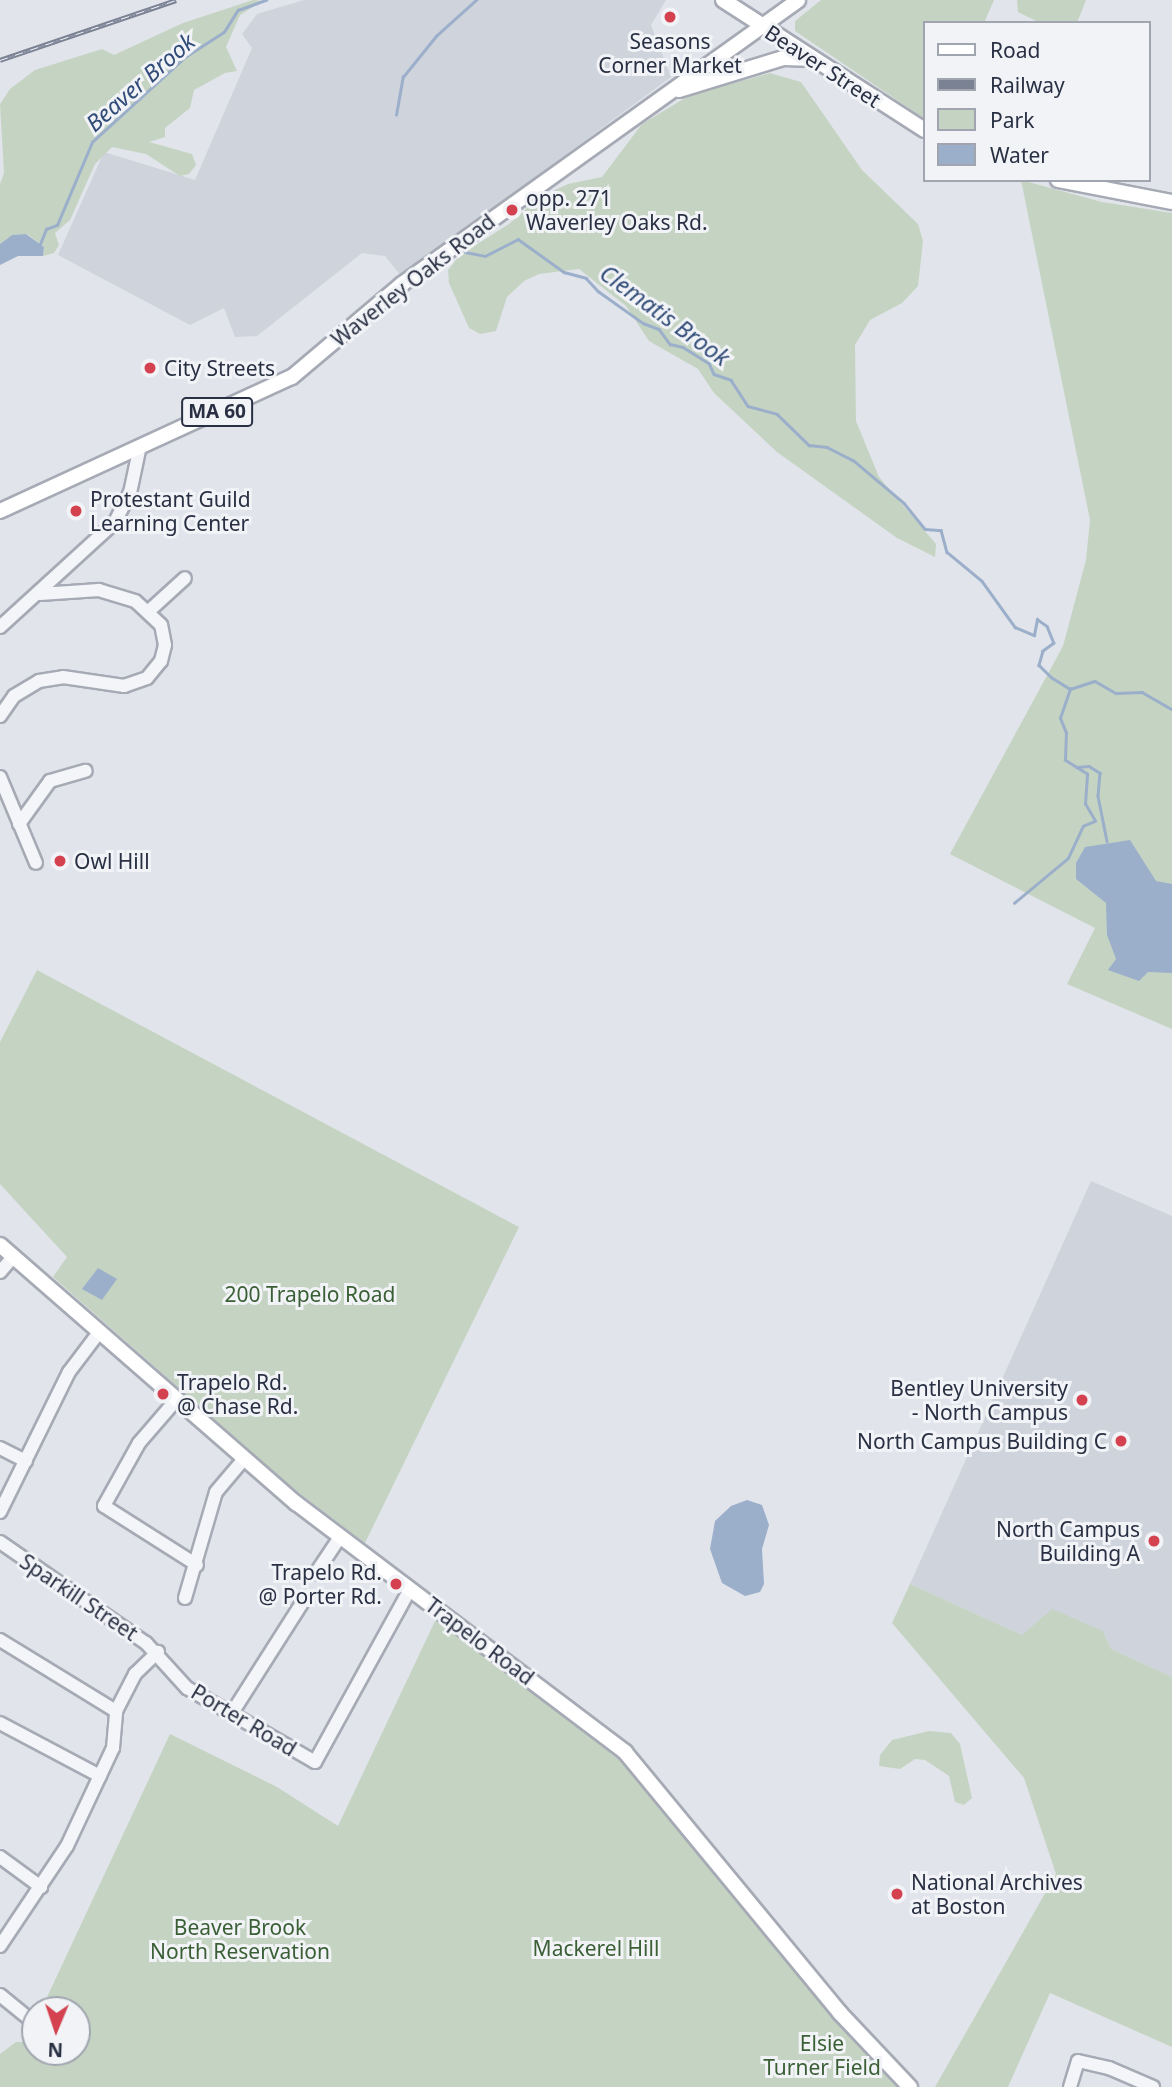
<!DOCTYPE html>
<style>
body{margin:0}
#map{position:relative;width:1172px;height:2087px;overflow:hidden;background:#e1e4ea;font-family:"Noto Sans",sans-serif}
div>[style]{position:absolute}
.built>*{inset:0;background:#cfd3dc}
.green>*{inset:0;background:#c5d4c2}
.water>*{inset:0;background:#9bafcb}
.stream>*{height:2.5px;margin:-1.25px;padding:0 1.25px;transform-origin:1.25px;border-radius:1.25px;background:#9bafcb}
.roads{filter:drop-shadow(2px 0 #a6aab5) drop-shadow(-2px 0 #a6aab5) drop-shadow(0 2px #a6aab5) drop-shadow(0 -2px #a6aab5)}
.minor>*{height:12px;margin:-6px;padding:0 6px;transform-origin:6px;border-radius:6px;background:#f4f5f8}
.major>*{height:14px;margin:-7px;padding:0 7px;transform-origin:7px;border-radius:7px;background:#fff}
.rail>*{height:5px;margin-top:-2.5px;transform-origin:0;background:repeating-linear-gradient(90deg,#f1f3f7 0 8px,#7a8294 0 16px);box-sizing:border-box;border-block:2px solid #7a8294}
.dots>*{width:19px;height:19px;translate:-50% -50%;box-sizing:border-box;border:4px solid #f1f3f7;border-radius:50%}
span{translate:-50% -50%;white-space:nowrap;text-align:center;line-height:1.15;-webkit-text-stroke:6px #f1f3f7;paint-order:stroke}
.shield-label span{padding:2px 5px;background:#f1f3f7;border:2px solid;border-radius:5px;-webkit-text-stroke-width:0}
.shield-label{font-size:19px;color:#293043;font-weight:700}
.poi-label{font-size:21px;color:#293043}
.left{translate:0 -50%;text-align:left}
.right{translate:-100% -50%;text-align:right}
.street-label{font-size:21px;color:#293043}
.park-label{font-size:21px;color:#3a5f35}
.water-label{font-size:23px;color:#314c78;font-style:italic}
.legend{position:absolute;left:923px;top:21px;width:228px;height:161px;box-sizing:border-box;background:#f1f3f7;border:2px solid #a1a5af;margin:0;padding:9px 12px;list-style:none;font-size:21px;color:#293043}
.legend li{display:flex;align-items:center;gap:14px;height:35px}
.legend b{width:35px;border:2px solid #a1a5af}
.north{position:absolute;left:21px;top:1996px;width:70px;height:70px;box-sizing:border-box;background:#f1f3f7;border:2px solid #a1a5af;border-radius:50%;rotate:182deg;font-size:19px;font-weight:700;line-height:28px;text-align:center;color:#293043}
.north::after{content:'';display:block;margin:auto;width:24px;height:32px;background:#d3424e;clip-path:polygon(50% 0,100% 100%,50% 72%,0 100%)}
</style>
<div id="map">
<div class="built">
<div style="clip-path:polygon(304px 0,666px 0,651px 25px,671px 77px,401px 276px,385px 256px,362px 253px,257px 336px,235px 337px,224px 308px,190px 325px,58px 255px,104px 152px,195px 180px,252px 48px,242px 34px,257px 14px)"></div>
<div style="clip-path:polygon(1091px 1181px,1172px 1216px,1172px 1677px,1111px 1649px,1103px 1631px,1022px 1635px,910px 1584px)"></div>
</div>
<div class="green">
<div style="clip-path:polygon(253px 0,263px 1px,240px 15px,226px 47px,237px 71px,225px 73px,194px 90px,190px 108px,165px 128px,165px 137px,149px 142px,192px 154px,196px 165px,189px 174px,180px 176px,146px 154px,112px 147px,95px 164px,70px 220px,55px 233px,59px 245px,54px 253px,43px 256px,44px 247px,27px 234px,12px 235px,0 244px,0 184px,4px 173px,0 104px,10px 89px,35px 70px,102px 49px,114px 55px,183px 23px)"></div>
<div style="clip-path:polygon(821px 0,994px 0,984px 23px,925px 23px,925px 119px,795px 31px,795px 21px)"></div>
<div style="clip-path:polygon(1017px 0,1086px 0,1077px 23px,1040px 23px,1018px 12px)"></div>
<div style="clip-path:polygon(770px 73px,801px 82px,862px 170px,918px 224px,923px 241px,918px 286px,902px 303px,870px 320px,855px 345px,856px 421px,879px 477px,936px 544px,935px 557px,897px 538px,777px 452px,714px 393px,698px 369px,649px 341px,626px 306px,579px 269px,539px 274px,524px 281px,507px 297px,496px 331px,480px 334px,469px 328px,449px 283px,448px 270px,460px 255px,509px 224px,538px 198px,568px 184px,602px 177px,642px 124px,690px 95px)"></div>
<div style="clip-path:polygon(1021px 180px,1102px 202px,1172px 213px,1172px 1029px,1067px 984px,1095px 928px,950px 854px,1063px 646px,1086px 560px,1090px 520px)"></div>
<div style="clip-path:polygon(37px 970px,519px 1227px,365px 1543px,290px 1486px,53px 1277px,67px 1257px,0 1184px,0 1042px)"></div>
<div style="clip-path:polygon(910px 1584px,1022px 1635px,1052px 1609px,1103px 1631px,1111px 1649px,1172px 1677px,1172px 2047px,1050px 1993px,1008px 2087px,935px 2087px,1056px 1874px,1024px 1778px,892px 1623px)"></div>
<div style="clip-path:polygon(436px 1619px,626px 1765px,825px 2009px,898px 2087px,0 2087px,0 2054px,16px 2042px,25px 2042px,35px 2021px,35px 2052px,77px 2052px,77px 2010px,41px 2010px,170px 1734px,277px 1787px,338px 1826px)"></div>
<div style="clip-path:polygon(929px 1731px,951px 1733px,960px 1744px,972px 1798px,964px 1805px,955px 1802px,949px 1776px,925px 1760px,915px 1759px,900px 1769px,879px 1766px,880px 1755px,892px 1740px)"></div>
</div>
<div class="water">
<div style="clip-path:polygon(26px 234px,44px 247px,43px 256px,18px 256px,0 265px,0 244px,12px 235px)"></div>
<div style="clip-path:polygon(1130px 840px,1156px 881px,1172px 884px,1172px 973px,1148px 972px,1139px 981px,1108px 970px,1116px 959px,1107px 935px,1106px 903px,1076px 879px,1076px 863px,1085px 847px)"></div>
<div style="clip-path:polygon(98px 1268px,117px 1279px,102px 1300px,82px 1289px)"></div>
<div style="clip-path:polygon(747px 1500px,762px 1505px,769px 1525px,762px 1549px,764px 1584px,760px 1592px,745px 1596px,722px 1583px,710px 1549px,715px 1521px,731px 1506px)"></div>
</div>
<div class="stream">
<div style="left:396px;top:115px;width:39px;rotate:-80deg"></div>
<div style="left:403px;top:77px;width:53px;rotate:-51.2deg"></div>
<div style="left:436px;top:36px;width:54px;rotate:-42deg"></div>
<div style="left:40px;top:244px;width:16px;rotate:-68deg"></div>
<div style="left:46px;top:229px;width:12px;rotate:-20deg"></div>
<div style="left:57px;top:225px;width:90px;rotate:-67.1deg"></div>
<div style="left:92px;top:142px;width:126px;rotate:-42.4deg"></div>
<div style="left:185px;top:57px;width:46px;rotate:-32.7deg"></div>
<div style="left:224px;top:32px;width:26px;rotate:-58deg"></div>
<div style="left:238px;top:10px;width:30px;rotate:-20deg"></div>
<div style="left:460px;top:251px;width:25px;rotate:11deg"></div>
<div style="left:485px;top:256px;width:37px;rotate:-27deg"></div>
<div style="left:518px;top:239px;width:57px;rotate:35.7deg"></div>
<div style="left:564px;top:272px;width:23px;rotate:15deg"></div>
<div style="left:586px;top:278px;width:18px;rotate:47deg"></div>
<div style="left:598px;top:291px;width:55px;rotate:35.4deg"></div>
<div style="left:643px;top:323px;width:17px;rotate:21deg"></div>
<div style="left:659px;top:329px;width:19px;rotate:54deg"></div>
<div style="left:670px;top:344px;width:13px;rotate:13deg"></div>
<div style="left:683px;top:347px;width:31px;rotate:32deg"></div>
<div style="left:709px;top:363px;width:12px;rotate:66deg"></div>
<div style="left:714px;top:374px;width:18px;rotate:19deg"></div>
<div style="left:731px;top:380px;width:31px;rotate:57deg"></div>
<div style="left:748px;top:406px;width:30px;rotate:15deg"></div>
<div style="left:777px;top:414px;width:45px;rotate:44.1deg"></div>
<div style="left:809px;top:445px;width:18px;rotate:6deg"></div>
<div style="left:827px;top:447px;width:29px;rotate:27deg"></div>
<div style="left:853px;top:460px;width:67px;rotate:40.1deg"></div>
<div style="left:904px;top:503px;width:33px;rotate:51deg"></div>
<div style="left:925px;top:529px;width:16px;rotate:4deg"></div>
<div style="left:941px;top:530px;width:23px;rotate:75deg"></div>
<div style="left:947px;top:552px;width:45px;rotate:39.6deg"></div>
<div style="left:982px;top:581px;width:57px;rotate:54.3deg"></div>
<div style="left:1015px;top:627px;width:21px;rotate:23deg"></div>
<div style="left:1034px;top:635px;width:16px;rotate:-79deg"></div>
<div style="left:1037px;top:619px;width:12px;rotate:35deg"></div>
<div style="left:1047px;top:626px;width:18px;rotate:68deg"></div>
<div style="left:1054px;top:643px;width:14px;rotate:144deg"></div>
<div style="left:1043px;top:651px;width:15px;rotate:106deg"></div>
<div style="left:1039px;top:665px;width:17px;rotate:45deg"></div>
<div style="left:1051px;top:677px;width:22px;rotate:32deg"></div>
<div style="left:1070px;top:689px;width:26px;rotate:-18deg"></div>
<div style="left:1095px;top:681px;width:24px;rotate:30deg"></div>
<div style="left:1116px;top:693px;width:26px;rotate:-2deg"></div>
<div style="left:1142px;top:692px;width:34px;rotate:30deg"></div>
<div style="left:1076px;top:767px;width:13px;rotate:-4deg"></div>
<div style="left:1089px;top:766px;width:13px;rotate:32deg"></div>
<div style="left:1100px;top:773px;width:23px;rotate:95deg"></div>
<div style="left:1098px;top:796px;width:46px;rotate:78.7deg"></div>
<div style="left:1014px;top:903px;width:70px;rotate:-39.8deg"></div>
<div style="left:1068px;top:858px;width:35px;rotate:-65deg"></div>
<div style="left:1083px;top:826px;width:13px;rotate:-23deg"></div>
<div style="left:1095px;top:821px;width:20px;rotate:-120deg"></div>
<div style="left:1085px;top:804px;width:30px;rotate:-86deg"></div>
<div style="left:1087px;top:774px;width:26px;rotate:-148deg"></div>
<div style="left:1065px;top:760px;width:27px;rotate:-88deg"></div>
<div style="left:1066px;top:733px;width:16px;rotate:-112deg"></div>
<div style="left:1060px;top:718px;width:31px;rotate:-71deg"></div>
</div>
<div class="roads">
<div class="minor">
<div style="left:150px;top:610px;width:47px;rotate:-42.4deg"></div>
<div style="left:0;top:627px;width:156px;rotate:-42.4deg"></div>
<div style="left:115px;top:522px;width:33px;rotate:-63deg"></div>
<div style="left:130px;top:493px;width:48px;rotate:-78deg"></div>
<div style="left:0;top:716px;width:24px;rotate:-55deg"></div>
<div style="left:14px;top:696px;width:29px;rotate:-31deg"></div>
<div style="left:39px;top:681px;width:24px;rotate:-9deg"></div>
<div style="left:63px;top:677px;width:62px;rotate:8.4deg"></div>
<div style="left:124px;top:686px;width:24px;rotate:-19deg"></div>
<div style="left:147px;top:678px;width:22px;rotate:-51deg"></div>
<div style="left:161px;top:661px;width:16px;rotate:-76deg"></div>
<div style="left:165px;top:645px;width:20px;rotate:-101deg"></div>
<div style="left:161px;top:625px;width:35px;rotate:-137deg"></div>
<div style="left:135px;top:601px;width:38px;rotate:-163deg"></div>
<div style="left:99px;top:590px;width:59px;rotate:176.1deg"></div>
<div style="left:0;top:777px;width:93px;rotate:67.3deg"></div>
<div style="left:19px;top:824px;width:53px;rotate:-54.2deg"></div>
<div style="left:50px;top:781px;width:37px;rotate:-16deg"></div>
<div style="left:0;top:1272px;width:21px;rotate:-49deg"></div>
<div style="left:177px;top:1399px;width:58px;rotate:130.8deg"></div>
<div style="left:139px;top:1443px;width:72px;rotate:119.1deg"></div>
<div style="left:104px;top:1506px;width:110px;rotate:32.4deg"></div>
<div style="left:0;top:1448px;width:29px;rotate:27deg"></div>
<div style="left:0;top:1512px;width:156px;rotate:-63.8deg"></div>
<div style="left:69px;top:1372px;width:51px;rotate:-52.9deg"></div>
<div style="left:0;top:1542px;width:178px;rotate:34.7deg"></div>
<div style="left:146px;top:1643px;width:61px;rotate:47.7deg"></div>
<div style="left:187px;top:1688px;width:148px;rotate:30deg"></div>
<div style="left:315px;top:1762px;width:197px;rotate:-61.2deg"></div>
<div style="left:316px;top:1573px;width:43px;rotate:-56.3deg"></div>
<div style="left:185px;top:1598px;width:110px;rotate:-73.7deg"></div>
<div style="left:216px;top:1492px;width:43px;rotate:-49.7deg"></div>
<div style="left:0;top:1640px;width:136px;rotate:31.5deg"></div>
<div style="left:116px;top:1711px;width:42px;rotate:-62.8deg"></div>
<div style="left:135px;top:1674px;width:32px;rotate:-44deg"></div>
<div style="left:232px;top:1713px;width:130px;rotate:-57.5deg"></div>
<div style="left:0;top:1723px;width:113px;rotate:27.9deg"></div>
<div style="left:0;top:1857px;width:51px;rotate:36.2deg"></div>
<div style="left:0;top:1946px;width:120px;rotate:-56.2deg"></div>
<div style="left:67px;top:1846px;width:108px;rotate:-64.9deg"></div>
<div style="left:113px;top:1748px;width:37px;rotate:-85deg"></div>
<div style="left:0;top:1995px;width:41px;rotate:39.1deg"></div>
<div style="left:1070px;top:2087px;width:27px;rotate:-73deg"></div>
<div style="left:1078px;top:2061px;width:32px;rotate:13deg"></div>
<div style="left:1109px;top:2068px;width:48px;rotate:23.4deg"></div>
</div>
<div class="major">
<div style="left:723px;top:0;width:240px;rotate:32.8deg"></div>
<div style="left:679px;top:90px;width:109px;rotate:-17.1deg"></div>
<div style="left:783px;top:58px;width:25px;rotate:2deg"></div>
<div style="left:1058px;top:180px;width:116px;rotate:10.9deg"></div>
<div style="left:0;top:511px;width:321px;rotate:-24.7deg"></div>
<div style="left:292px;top:377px;width:144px;rotate:-40.2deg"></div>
<div style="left:402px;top:284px;width:487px;rotate:-35.6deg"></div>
<div style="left:0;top:1245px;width:393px;rotate:41.1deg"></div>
<div style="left:296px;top:1503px;width:413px;rotate:37.1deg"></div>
<div style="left:625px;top:1752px;width:338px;rotate:50.5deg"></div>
<div style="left:840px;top:2013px;width:102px;rotate:46.6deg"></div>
</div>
</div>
<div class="rail">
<div style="left:0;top:60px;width:186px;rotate:-18.8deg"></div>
</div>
<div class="dots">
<div style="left:670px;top:17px;background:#d3424e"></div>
<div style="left:512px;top:210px;background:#d3424e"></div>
<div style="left:150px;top:368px;background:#d3424e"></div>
<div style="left:76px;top:511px;background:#d3424e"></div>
<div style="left:60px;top:861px;background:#d3424e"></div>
<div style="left:163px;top:1394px;background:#d3424e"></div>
<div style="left:1082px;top:1400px;background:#d3424e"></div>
<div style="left:1121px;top:1441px;background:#d3424e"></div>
<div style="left:1154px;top:1541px;background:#d3424e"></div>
<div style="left:396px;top:1584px;background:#d3424e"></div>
<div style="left:897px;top:1894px;background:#d3424e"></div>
</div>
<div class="shield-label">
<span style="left:217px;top:412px">MA 60</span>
</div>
<div class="poi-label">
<span style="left:670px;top:53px">Seasons<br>Corner Market</span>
<span class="left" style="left:526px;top:210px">opp. 271<br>Waverley Oaks Rd.</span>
<span class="left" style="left:164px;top:368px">City Streets</span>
<span class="left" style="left:90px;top:511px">Protestant Guild<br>Learning Center</span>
<span class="left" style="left:74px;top:861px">Owl Hill</span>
<span class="left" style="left:177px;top:1394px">Trapelo Rd.<br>@ Chase Rd.</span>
<span class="right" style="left:1068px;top:1400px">Bentley University<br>- North Campus</span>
<span class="right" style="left:1107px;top:1441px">North Campus Building C</span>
<span class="right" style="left:1140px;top:1541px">North Campus<br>Building A</span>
<span class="right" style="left:382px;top:1584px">Trapelo Rd.<br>@ Porter Rd.</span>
<span class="left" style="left:911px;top:1894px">National Archives<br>at Boston</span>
</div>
<div class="street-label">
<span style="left:823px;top:66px;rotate:33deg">Beaver Street</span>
<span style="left:413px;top:280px;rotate:-38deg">Waverley Oaks Road</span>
<span style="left:79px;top:1597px;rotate:34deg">Sparkill Street</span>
<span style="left:480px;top:1641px;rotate:37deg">Trapelo Road</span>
<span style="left:244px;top:1720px;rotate:31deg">Porter Road</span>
</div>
<div class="park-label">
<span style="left:310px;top:1294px">200 Trapelo Road</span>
<span style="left:240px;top:1939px">Beaver Brook<br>North Reservation</span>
<span style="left:596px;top:1948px">Mackerel Hill</span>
<span style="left:822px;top:2055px">Elsie<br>Turner Field</span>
</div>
<div class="water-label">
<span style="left:140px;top:82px;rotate:-41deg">Beaver Brook</span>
<span style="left:665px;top:315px;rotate:36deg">Clematis Brook</span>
</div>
<ul class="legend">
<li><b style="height:9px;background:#fff"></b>Road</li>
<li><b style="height:9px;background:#7a8294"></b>Railway</li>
<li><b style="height:19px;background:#c5d4c2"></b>Park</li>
<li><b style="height:19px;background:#9bafcb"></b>Water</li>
</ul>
<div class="north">N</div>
</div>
